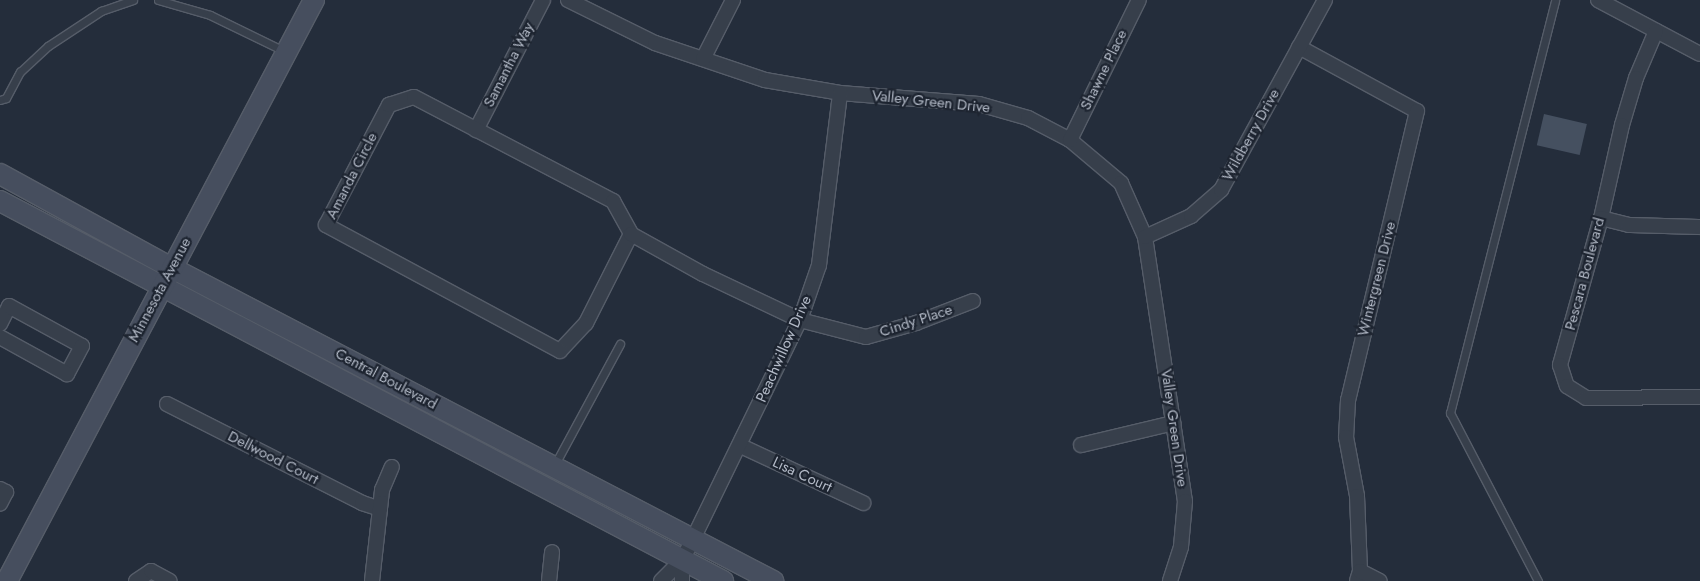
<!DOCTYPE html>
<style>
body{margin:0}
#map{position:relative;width:1700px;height:581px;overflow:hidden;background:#242d3b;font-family:Jost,sans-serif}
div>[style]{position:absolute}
.building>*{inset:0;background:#455060;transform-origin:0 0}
.roads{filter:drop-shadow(1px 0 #565d69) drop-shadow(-1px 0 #565d69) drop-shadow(0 1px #565d69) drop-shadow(0 -1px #565d69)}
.lane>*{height:7px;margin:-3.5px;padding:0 3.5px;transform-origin:3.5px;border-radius:3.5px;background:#373f4b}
.street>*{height:14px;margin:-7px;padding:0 7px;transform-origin:7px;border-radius:7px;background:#373f4b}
.secondary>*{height:20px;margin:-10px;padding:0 10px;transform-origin:10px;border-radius:10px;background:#464e5e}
span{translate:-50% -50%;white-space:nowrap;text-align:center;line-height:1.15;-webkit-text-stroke:4.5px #1d2430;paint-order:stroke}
.street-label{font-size:15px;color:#b3bac7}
</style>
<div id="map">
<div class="building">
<div style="left:1544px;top:114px;width:44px;height:32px;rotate:13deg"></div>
</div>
<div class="roads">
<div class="lane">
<div style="left:158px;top:0;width:54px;rotate:16.1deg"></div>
<div style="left:210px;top:15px;width:82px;rotate:25.9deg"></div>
<div style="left:0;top:100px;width:6px;rotate:-18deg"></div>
<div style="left:6px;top:98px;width:30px;rotate:-62deg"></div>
<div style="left:20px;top:72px;width:38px;rotate:-43deg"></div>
<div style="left:48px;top:46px;width:64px;rotate:-33.4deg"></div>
<div style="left:101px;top:11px;width:34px;rotate:-19deg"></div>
<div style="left:554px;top:466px;width:139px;rotate:-61.6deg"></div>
<div style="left:1538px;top:581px;width:190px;rotate:-117.6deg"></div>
<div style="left:1450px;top:413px;width:426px;rotate:-75.7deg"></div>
</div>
<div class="street">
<div style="left:568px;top:0;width:97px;rotate:26.3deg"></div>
<div style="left:655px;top:43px;width:116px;rotate:18.6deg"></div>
<div style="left:765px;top:80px;width:76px;rotate:9.8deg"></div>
<div style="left:840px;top:93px;width:139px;rotate:4.5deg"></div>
<div style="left:979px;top:104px;width:51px;rotate:15.9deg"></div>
<div style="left:1028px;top:118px;width:47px;rotate:27.6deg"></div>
<div style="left:1070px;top:140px;width:67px;rotate:40.1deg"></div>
<div style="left:1121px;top:183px;width:59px;rotate:66deg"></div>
<div style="left:1145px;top:237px;width:267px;rotate:81.4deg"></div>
<div style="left:1185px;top:501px;width:46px;rotate:95deg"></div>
<div style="left:1181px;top:547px;width:36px;rotate:108deg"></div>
<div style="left:1598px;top:0;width:115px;rotate:27.9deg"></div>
<div style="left:1656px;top:31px;width:51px;rotate:113.1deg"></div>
<div style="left:1636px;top:78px;width:49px;rotate:106.6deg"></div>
<div style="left:1622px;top:125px;width:95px;rotate:102.7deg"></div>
<div style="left:1601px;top:218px;width:153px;rotate:105.6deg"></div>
<div style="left:1560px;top:365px;width:22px;rotate:72deg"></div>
<div style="left:1567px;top:386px;width:22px;rotate:32deg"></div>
<div style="left:1586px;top:398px;width:114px;rotate:-0.5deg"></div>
<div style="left:1299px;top:47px;width:134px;rotate:28.5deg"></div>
<div style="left:1417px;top:111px;width:297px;rotate:103.4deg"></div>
<div style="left:1348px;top:400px;width:37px;rotate:93deg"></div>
<div style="left:1346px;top:437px;width:60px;rotate:79.4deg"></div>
<div style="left:1357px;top:496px;width:75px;rotate:87.7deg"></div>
<div style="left:1360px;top:571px;width:10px;rotate:107deg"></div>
<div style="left:703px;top:59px;width:66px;rotate:-63deg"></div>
<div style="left:476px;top:130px;width:146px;rotate:-62.7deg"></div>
<div style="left:1070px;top:140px;width:156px;rotate:-63.8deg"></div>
<div style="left:1601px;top:218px;width:29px;rotate:14deg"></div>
<div style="left:1629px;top:225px;width:71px;rotate:1.6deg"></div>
<div style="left:631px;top:234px;width:100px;rotate:116.8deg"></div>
<div style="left:586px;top:323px;width:38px;rotate:133deg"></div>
<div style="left:560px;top:351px;width:266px;rotate:-151.7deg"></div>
<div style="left:326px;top:225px;width:136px;rotate:-62.3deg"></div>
<div style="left:389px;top:105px;width:26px;rotate:-18deg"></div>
<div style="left:414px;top:97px;width:225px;rotate:27.6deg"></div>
<div style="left:613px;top:201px;width:38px;rotate:61deg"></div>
<div style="left:631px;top:234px;width:82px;rotate:29.1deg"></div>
<div style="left:703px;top:274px;width:107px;rotate:25.4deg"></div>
<div style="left:800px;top:320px;width:68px;rotate:14.4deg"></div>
<div style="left:866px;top:337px;width:52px;rotate:-15.6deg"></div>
<div style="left:916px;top:323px;width:61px;rotate:-21.1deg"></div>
<div style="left:1145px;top:237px;width:51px;rotate:-24.5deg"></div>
<div style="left:1191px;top:216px;width:40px;rotate:-41deg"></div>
<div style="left:1221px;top:190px;width:217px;rotate:-61.3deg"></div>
<div style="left:0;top:324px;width:20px;rotate:-63deg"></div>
<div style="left:9px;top:306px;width:83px;rotate:28.7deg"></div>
<div style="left:82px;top:346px;width:32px;rotate:118deg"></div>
<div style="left:67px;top:374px;width:77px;rotate:-151.1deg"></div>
<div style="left:167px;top:404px;width:219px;rotate:26.9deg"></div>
<div style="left:362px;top:503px;width:19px;rotate:18deg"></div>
<div style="left:1081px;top:445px;width:95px;rotate:-13.4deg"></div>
<div style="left:741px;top:446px;width:135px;rotate:25deg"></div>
<div style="left:0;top:489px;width:7px;rotate:27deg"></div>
<div style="left:6px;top:492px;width:13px;rotate:117deg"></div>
<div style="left:1360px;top:571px;width:22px;rotate:27deg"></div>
<div style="left:136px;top:581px;width:18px;rotate:-34deg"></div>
<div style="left:151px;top:571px;width:21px;rotate:28deg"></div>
<div style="left:372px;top:581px;width:92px;rotate:-83.7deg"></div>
<div style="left:382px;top:490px;width:25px;rotate:-67deg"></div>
<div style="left:549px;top:581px;width:29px;rotate:-84deg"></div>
<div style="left:661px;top:581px;width:30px;rotate:-45deg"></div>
<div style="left:682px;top:560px;width:24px;rotate:-62deg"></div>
<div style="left:693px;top:539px;width:244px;rotate:-64deg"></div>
<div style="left:800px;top:320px;width:58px;rotate:-70.9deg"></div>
<div style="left:819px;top:265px;width:173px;rotate:-83deg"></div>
<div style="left:682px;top:581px;width:21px;rotate:-90deg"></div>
</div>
<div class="secondary">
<div style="left:0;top:174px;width:196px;rotate:28.7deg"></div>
<div style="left:172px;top:268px;width:678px;rotate:27.51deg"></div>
<div style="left:0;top:201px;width:817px;rotate:27.73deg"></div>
<div style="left:7px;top:581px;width:657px;rotate:-62.15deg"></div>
</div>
</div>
<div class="street-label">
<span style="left:509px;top:65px;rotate:-63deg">Samantha Way</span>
<span style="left:1104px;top:70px;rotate:-64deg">Shawne Place</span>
<span style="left:931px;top:102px;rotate:6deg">Valley Green Drive</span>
<span style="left:1251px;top:135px;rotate:-61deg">Wildberry Drive</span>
<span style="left:352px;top:176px;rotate:-63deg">Amanda Circle</span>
<span style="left:1585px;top:274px;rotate:-75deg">Pescara Boulevard</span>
<span style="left:1377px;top:279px;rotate:-76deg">Wintergreen Drive</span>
<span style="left:160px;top:290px;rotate:-62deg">Minnesota Avenue</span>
<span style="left:916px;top:321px;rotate:-18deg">Cindy Place</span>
<span style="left:784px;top:349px;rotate:-66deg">Peachwillow Drive</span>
<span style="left:386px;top:379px;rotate:28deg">Central Boulevard</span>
<span style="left:1174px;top:428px;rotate:82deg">Valley Green Drive</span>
<span style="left:273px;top:458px;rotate:27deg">Dellwood Court</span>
<span style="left:802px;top:475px;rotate:25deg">Lisa Court</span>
</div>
</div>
